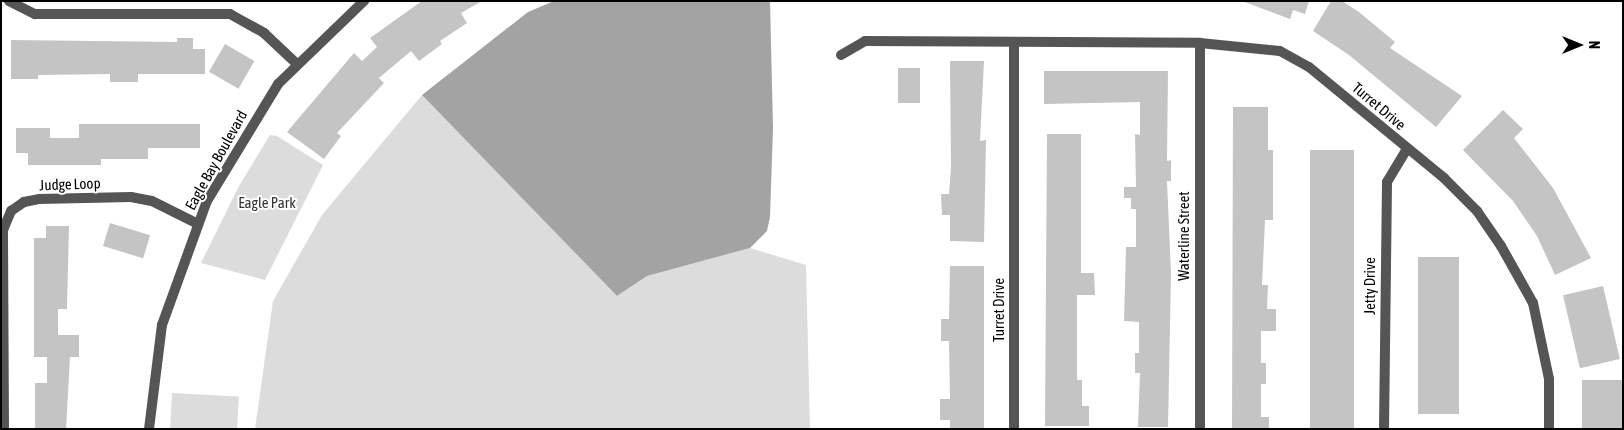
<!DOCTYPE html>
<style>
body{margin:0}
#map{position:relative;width:1624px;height:430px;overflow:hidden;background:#fff;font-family:"Asap Condensed",sans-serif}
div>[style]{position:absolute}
.green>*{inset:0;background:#dcdcdc;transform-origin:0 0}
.water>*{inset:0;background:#a3a3a3}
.building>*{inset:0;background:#c4c4c4;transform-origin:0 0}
.street>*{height:10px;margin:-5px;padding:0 5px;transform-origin:5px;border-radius:5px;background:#555}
span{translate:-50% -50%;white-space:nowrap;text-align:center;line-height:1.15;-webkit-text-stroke:4px #fff;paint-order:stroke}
.street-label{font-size:15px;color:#000}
.park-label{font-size:15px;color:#333}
.frame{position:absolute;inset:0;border:2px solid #000;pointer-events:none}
.north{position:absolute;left:1554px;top:20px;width:50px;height:50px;-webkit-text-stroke:4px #fff;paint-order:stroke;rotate:90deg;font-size:14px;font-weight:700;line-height:20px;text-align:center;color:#000}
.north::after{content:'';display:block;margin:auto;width:18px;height:22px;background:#000;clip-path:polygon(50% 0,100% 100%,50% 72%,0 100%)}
</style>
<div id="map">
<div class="green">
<div style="clip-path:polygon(422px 95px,617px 296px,647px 276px,750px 248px,806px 265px,810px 429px,255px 429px,273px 301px,322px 215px)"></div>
<div style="clip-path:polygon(270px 135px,277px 136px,323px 165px,265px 280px,201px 263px,239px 186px)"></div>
<div style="left:172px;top:393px;width:67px;height:36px;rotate:3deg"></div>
</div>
<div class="water">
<div style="clip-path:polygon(554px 1px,770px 1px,773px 128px,770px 217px,767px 231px,750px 248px,647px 276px,617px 296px,422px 95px,528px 12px)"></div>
</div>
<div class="building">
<div style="clip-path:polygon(422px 1px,482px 1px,461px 13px,467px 23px,440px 41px,442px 44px,419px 61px,411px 51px,379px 78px,384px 83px,337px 133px,341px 136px,324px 159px,287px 132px,354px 53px,362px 61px,377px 47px,370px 38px)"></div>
<div style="clip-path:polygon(1242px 1px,1309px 1px,1305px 14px,1293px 10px,1290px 19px)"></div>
<div style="clip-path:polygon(1331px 1px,1342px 1px,1359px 12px,1395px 42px,1390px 48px,1462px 96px,1436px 127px,1349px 55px,1313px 31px)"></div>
<div style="clip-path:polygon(177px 38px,193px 38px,193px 49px,205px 49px,205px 74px,138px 74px,138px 82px,110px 82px,110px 74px,38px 75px,38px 79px,11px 79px,11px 40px,177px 42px)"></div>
<div style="left:225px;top:44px;width:34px;height:32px;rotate:30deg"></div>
<div style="clip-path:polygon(950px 61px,984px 61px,980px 141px,986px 140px,984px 242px,950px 241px,950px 215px,942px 215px,941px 194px,949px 194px,951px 167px)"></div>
<div style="left:898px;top:68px;width:22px;height:35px"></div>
<div style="clip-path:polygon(1044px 71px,1168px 71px,1167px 161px,1171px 160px,1171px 181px,1167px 181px,1171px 273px,1168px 427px,1138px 427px,1140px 373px,1135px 373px,1135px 353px,1139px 353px,1139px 322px,1124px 321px,1126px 247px,1136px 247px,1136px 209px,1131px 209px,1131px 198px,1124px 198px,1124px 187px,1136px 187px,1135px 134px,1140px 135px,1140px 102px,1044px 104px)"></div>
<div style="clip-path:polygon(1233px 107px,1268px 107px,1268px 150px,1273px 150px,1273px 220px,1265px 220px,1262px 285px,1268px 285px,1267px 309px,1276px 309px,1276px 331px,1261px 331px,1261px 363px,1266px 363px,1266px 384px,1261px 384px,1261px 417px,1269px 417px,1269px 429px,1232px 429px)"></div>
<div style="clip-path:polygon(1503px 110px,1523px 129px,1514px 138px,1553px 188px,1591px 258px,1555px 275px,1537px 236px,1513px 201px,1463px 150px)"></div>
<div style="clip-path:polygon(79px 124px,200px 124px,200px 148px,148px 148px,148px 159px,101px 159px,101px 165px,28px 165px,28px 153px,16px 153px,16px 128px,50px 128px,50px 138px,79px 138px)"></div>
<div style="clip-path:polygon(1047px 134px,1081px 134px,1081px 273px,1094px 273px,1095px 295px,1077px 295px,1077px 380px,1082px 380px,1082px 406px,1089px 406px,1089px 426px,1045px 426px)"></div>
<div style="left:1310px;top:150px;width:44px;height:279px"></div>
<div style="left:110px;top:223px;width:42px;height:24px;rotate:17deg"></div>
<div style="clip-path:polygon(46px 226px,69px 226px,67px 309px,58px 309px,58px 335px,79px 335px,79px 357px,70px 357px,66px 429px,35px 429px,35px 383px,47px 383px,47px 357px,34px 357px,34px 238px,46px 238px)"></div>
<div style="left:1418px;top:257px;width:41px;height:157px"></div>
<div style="clip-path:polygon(950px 266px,984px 266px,984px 429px,950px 429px,950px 420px,940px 420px,940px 399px,950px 399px,949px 341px,941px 341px,941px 319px,949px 319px)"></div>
<div style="left:1603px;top:286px;width:75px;height:41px;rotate:77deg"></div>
<div style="left:1623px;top:380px;width:49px;height:41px;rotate:90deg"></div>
</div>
<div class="street">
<div style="left:9px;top:1px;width:29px;rotate:27deg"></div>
<div style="left:35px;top:14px;width:195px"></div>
<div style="left:230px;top:14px;width:39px;rotate:29deg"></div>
<div style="left:264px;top:33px;width:45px;rotate:43.2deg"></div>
<div style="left:1200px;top:43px;width:386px;rotate:90deg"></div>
<div style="left:841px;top:55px;width:28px;rotate:-30deg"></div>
<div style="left:865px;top:41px;width:335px;rotate:0.3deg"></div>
<div style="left:1200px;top:43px;width:80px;rotate:5.7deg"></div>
<div style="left:1280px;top:51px;width:33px;rotate:29deg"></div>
<div style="left:1309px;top:67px;width:175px;rotate:39.4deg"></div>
<div style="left:1444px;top:178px;width:47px;rotate:45deg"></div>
<div style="left:1477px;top:211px;width:42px;rotate:55.6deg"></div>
<div style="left:1501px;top:246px;width:65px;rotate:60.7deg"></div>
<div style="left:1533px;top:303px;width:78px;rotate:78.1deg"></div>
<div style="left:1549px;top:379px;width:50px;rotate:90deg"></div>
<div style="left:4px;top:429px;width:199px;rotate:-90.3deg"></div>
<div style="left:3px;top:230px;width:21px;rotate:-67deg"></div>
<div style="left:11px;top:211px;width:16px;rotate:-35deg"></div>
<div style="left:24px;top:202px;width:15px;rotate:-11deg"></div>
<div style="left:39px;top:199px;width:92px;rotate:-1.2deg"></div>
<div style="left:131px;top:197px;width:21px;rotate:11deg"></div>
<div style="left:152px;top:201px;width:51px;rotate:26.6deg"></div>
<div style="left:149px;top:429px;width:105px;rotate:-82.9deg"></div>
<div style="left:162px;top:325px;width:132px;rotate:-70.1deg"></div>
<div style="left:207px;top:201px;width:137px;rotate:-58.7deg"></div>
<div style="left:278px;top:84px;width:120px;rotate:-44deg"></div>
<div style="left:1014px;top:429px;width:387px;rotate:-90deg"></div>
<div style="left:1384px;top:429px;width:247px;rotate:-89.3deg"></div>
<div style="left:1387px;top:182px;width:39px;rotate:-59deg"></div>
</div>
<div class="street-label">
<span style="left:1379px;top:106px;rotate:40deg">Turret Drive</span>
<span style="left:216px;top:160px;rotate:-61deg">Eagle Bay Boulevard</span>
<span style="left:70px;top:184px;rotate:-2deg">Judge Loop</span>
<span style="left:1184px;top:236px;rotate:-90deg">Waterline Street</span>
<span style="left:1370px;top:286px;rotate:-90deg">Jetty Drive</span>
<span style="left:999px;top:310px;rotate:-90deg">Turret Drive</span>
</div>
<div class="park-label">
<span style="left:267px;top:203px">Eagle Park</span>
</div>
<div class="frame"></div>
<div class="north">N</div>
</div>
